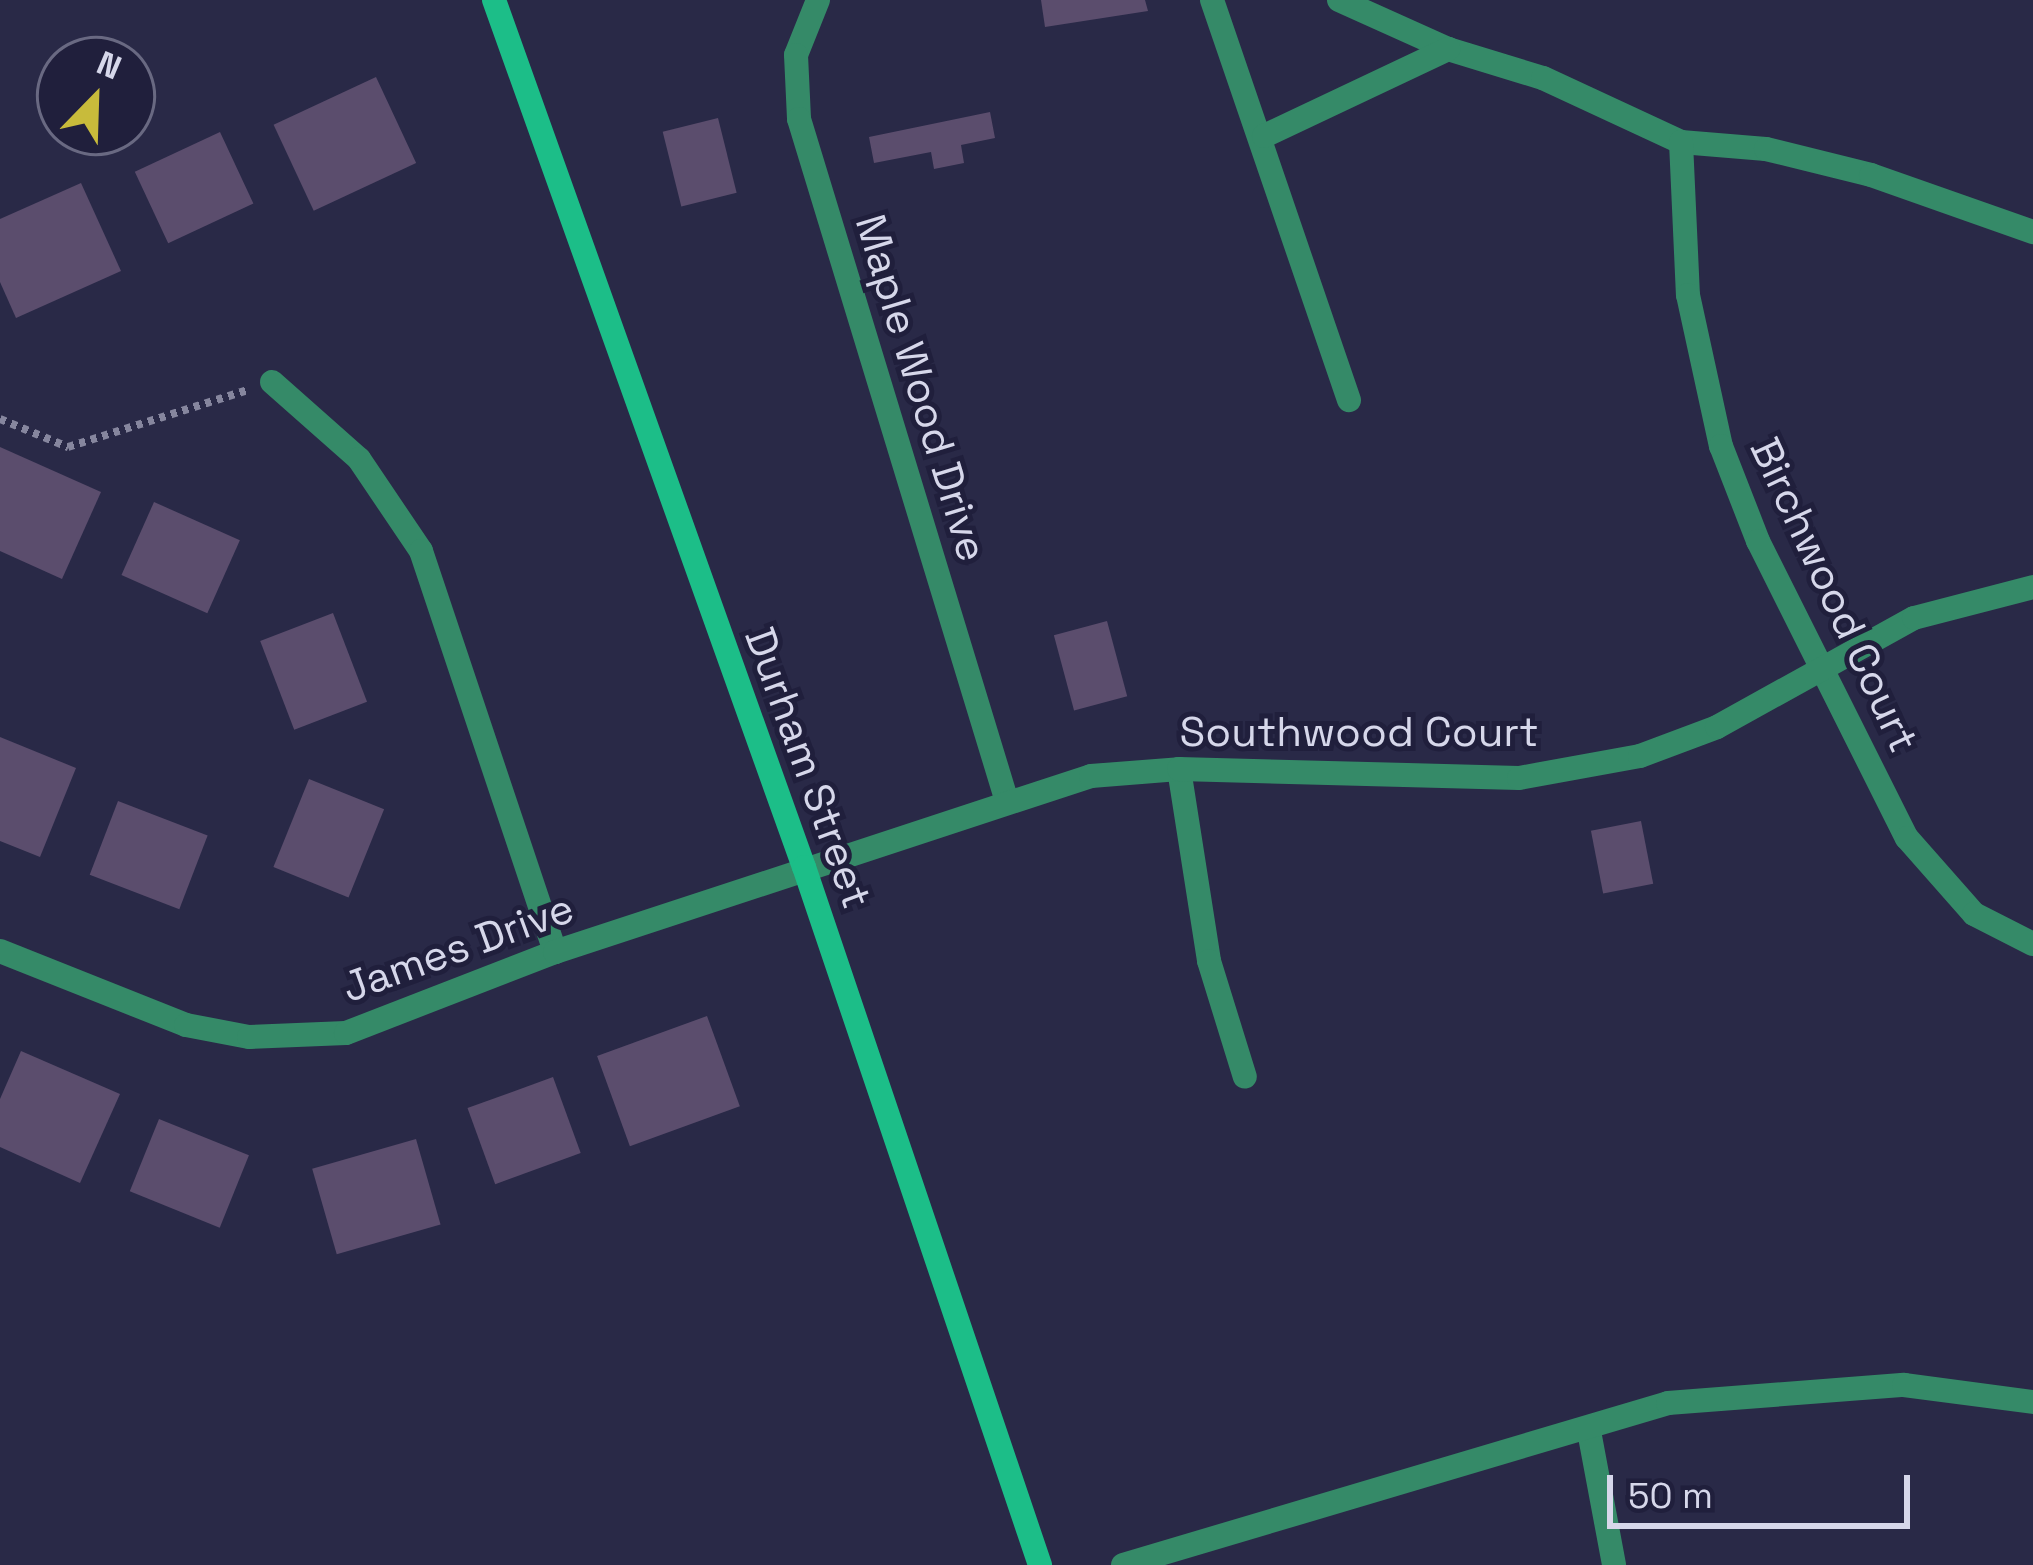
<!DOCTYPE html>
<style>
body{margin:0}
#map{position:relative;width:2033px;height:1565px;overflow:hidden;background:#292947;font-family:"Space Grotesk",sans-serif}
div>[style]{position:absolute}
.building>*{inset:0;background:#5b4d6d;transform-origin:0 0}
.path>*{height:8px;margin-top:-4px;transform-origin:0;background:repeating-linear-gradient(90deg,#86869e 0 6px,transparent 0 12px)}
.street>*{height:24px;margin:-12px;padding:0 12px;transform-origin:12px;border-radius:12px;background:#358a68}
.secondary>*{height:24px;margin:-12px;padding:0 12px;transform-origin:12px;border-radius:12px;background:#1cbe88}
span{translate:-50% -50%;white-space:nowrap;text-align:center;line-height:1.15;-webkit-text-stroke:10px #201f3c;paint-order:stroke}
.street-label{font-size:42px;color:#d6d7ea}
.north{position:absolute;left:36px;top:36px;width:120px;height:120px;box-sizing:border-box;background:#201f3c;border:3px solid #696982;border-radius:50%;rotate:23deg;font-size:33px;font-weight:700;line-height:48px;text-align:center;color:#d6d7ea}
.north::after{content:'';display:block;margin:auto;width:42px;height:54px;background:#c8bb3b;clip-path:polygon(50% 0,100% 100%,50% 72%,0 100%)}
.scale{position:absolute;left:1607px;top:1475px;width:303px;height:54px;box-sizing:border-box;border:6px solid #d6d7ea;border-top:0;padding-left:15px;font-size:36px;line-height:42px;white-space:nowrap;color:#d6d7ea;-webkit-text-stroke:9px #201f3c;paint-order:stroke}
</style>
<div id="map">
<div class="building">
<div style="clip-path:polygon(1041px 0,1145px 0,1148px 11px,1045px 27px)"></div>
<div style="left:376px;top:77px;width:95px;height:113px;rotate:65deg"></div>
<div style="clip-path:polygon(990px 112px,995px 138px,961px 145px,964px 163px,934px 169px,931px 152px,874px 163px,869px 137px)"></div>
<div style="left:718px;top:118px;width:77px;height:57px;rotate:76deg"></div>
<div style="left:220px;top:132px;width:79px;height:94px;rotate:65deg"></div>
<div style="clip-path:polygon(81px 183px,121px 271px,16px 318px,0 282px,0 219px)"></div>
<div style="clip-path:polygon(0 447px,101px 492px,62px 579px,0 551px)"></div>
<div style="left:154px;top:502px;width:94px;height:80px;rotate:24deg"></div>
<div style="left:333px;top:613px;width:95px;height:78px;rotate:69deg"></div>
<div style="left:1107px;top:621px;width:78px;height:55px;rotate:75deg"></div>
<div style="clip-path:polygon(0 737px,76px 768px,40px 857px,0 841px)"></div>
<div style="left:309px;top:779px;width:81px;height:95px;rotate:22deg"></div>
<div style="left:118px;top:801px;width:96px;height:79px;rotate:21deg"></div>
<div style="left:1641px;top:821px;width:64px;height:51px;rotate:79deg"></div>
<div style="left:707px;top:1016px;width:96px;height:117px;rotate:70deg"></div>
<div style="clip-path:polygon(21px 1051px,120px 1094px,80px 1183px,0 1147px,0 1099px)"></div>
<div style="left:553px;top:1077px;width:81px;height:91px;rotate:70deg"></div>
<div style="left:159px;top:1119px;width:97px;height:78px;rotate:22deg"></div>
<div style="left:416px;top:1139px;width:89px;height:108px;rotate:74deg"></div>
</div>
<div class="path">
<div style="left:0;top:419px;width:74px;rotate:22.4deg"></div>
<div style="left:68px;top:447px;width:189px;rotate:-17.6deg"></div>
</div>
<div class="street">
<div style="left:818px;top:0;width:59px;rotate:111.8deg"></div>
<div style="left:796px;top:55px;width:64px;rotate:87.3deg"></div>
<div style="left:799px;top:119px;width:710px;rotate:73.05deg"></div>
<div style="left:1212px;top:0;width:423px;rotate:71.1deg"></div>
<div style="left:1339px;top:0;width:120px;rotate:24.2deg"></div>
<div style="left:1448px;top:49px;width:99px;rotate:17deg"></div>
<div style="left:1543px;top:78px;width:152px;rotate:24.9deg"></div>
<div style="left:1681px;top:142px;width:85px;rotate:4.7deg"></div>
<div style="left:1766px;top:149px;width:108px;rotate:13.9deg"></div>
<div style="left:1871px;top:175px;width:172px;rotate:19.4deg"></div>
<div style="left:1264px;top:136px;width:204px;rotate:-25.3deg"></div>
<div style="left:1681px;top:142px;width:153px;rotate:87.4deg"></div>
<div style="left:1688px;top:295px;width:155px;rotate:77.7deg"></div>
<div style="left:1721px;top:446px;width:102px;rotate:68.7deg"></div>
<div style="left:1758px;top:541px;width:332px;rotate:63.4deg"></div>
<div style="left:1907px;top:838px;width:101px;rotate:48.6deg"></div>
<div style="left:1974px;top:914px;width:66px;rotate:27deg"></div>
<div style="left:272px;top:382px;width:116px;rotate:41.5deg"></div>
<div style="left:359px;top:459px;width:111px;rotate:56deg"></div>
<div style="left:421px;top:551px;width:423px;rotate:71.5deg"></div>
<div style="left:1179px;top:769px;width:194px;rotate:81.1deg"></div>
<div style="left:1209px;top:961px;width:121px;rotate:72.8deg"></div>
<div style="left:0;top:951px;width:200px;rotate:21.7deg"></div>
<div style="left:186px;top:1025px;width:64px;rotate:10.8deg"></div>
<div style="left:249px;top:1037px;width:97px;rotate:-2.4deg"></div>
<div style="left:346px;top:1033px;width:224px;rotate:-21.2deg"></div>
<div style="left:555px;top:952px;width:564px;rotate:-18.18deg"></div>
<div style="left:1091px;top:776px;width:88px;rotate:-4.5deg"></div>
<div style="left:1179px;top:769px;width:340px;rotate:1.5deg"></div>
<div style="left:1519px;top:778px;width:123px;rotate:-10.3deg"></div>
<div style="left:1640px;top:756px;width:82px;rotate:-20.6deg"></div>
<div style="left:1717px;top:727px;width:225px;rotate:-29deg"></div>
<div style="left:1914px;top:618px;width:123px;rotate:-14.6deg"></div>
<div style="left:1589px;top:1431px;width:136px;rotate:79.4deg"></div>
<div style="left:1123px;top:1565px;width:569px;rotate:-16.55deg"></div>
<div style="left:1668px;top:1403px;width:237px;rotate:-4.4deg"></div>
<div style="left:1904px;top:1385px;width:130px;rotate:7.5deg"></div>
</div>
<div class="secondary">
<div style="left:494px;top:0;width:921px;rotate:70.33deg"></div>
<div style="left:804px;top:867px;width:737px;rotate:71.32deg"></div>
</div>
<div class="street-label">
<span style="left:921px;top:388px;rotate:73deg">Maple Wood Drive</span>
<span style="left:1834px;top:595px;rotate:65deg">Birchwood Court</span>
<span style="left:1359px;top:732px">Southwood Court</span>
<span style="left:808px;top:768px;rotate:70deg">Durham Street</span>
<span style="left:458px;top:948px;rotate:-20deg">James Drive</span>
</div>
<div class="north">N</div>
<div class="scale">50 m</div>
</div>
